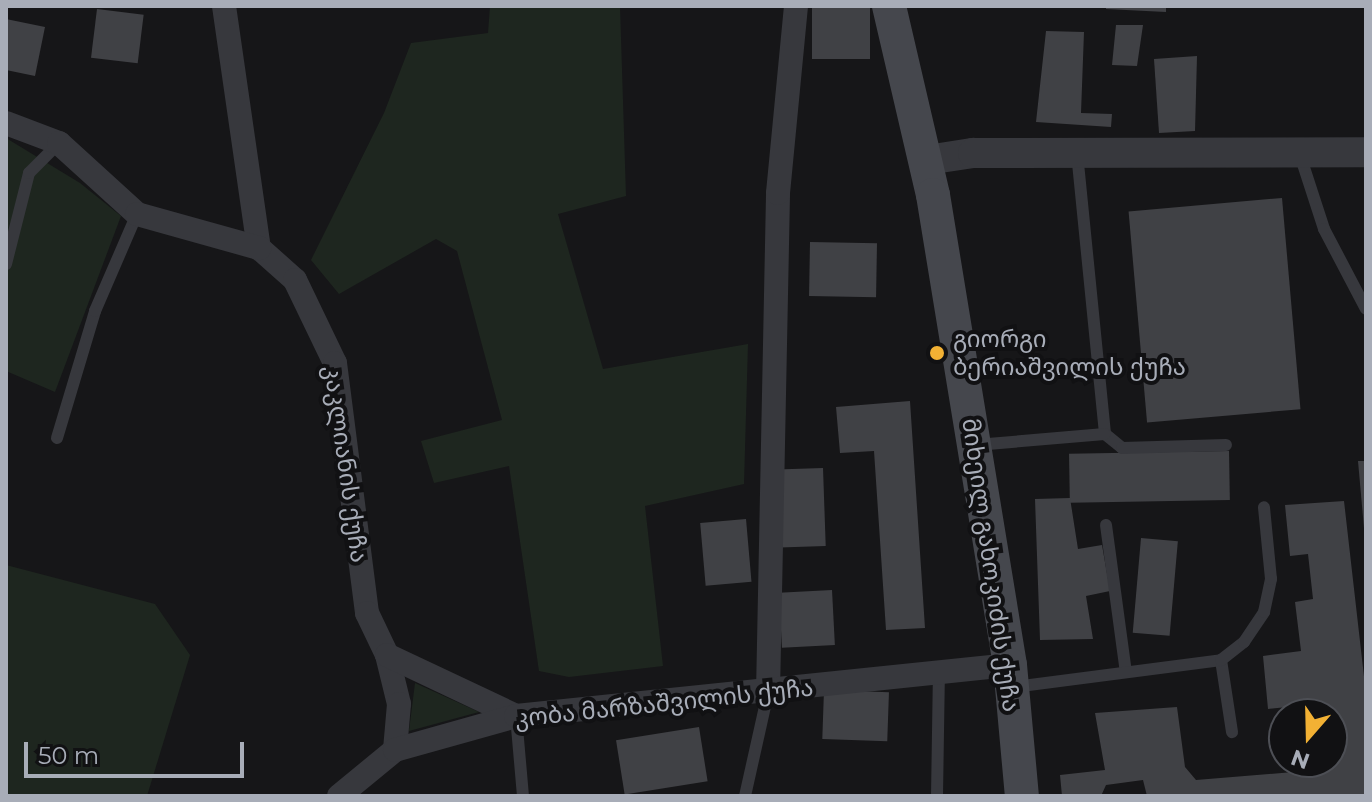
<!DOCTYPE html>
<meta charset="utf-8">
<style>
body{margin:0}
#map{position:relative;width:1372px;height:802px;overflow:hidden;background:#161618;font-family:Montserrat,"Noto Sans Georgian",sans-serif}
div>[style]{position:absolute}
.green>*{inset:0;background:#1e261f}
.building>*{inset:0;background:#404145;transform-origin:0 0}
.service>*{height:12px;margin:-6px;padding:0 6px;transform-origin:6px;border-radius:6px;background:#37383d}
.minor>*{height:24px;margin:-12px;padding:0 12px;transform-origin:12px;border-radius:12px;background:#37383d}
.tertiary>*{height:30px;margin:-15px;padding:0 15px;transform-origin:15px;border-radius:15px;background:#37383d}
.secondary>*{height:34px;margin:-17px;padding:0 17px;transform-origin:17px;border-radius:17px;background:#45474d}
.dots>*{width:22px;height:22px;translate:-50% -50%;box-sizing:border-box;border:4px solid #111113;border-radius:50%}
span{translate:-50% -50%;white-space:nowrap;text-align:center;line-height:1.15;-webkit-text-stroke:8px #111113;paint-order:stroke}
.poi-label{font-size:24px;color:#a8adb8}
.left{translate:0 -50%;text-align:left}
.street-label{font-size:24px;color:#a8adb8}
.frame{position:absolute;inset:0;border:8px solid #a8adb8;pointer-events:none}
.north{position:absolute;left:1268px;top:698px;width:80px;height:80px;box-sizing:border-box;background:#111113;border:2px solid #4d4f55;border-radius:50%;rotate:200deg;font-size:22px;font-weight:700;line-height:32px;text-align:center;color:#a8adb8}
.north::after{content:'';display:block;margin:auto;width:28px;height:36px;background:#f2b134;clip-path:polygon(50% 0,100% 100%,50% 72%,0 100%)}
.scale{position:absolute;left:24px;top:742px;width:220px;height:36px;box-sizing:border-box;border:4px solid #a8adb8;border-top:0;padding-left:10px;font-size:24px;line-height:28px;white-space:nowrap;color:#a8adb8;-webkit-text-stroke:6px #111113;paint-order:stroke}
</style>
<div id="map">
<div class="green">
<div style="clip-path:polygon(490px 6px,620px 6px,626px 196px,558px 214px,603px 369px,748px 344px,744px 484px,645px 506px,663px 666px,569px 677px,539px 671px,509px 466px,434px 483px,421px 441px,502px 420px,457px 251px,436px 239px,339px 294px,311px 260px,384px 113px,411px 43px,488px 33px)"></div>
<div style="clip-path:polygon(6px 138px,80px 183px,121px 216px,55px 392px,6px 371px)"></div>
<div style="clip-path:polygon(6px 565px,155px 604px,190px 655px,147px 796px,6px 796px)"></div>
<div style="clip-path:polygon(415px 683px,479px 712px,409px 731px)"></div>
</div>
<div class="building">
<div style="left:812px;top:6px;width:58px;height:53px"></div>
<div style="clip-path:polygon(1106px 6px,1166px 6px,1166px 12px,1106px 9px)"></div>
<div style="left:97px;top:9px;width:47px;height:49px;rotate:7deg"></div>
<div style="clip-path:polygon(6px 19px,45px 27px,35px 76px,6px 70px)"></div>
<div style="clip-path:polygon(1116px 25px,1143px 25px,1137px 66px,1112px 65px)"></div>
<div style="clip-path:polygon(1046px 31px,1084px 32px,1081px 113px,1112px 114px,1111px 127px,1036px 122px)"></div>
<div style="clip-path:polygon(1197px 56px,1195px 131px,1159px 133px,1154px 59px)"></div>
<div style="left:1282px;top:198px;width:212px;height:154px;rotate:85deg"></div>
<div style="left:810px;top:242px;width:67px;height:54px;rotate:1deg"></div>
<div style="clip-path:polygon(910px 401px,925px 628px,886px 630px,874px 451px,840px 453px,836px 407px)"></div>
<div style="left:1229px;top:451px;width:49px;height:160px;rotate:89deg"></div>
<div style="clip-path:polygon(1358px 461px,1366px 461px,1366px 528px,1364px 528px)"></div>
<div style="left:823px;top:468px;width:78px;height:46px;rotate:88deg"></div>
<div style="clip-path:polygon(1070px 498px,1078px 549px,1102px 545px,1110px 591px,1086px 596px,1093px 639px,1040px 640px,1035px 499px)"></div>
<div style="clip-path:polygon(1344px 501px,1366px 694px,1366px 796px,1147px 796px,1143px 780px,1106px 785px,1101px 796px,1062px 796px,1060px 775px,1105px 770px,1095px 713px,1177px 707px,1185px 767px,1196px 780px,1329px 769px,1332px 714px,1308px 714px,1307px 705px,1268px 709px,1263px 656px,1301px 651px,1295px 602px,1313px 599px,1308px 554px,1290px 556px,1285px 505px)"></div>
<div style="left:746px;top:519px;width:63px;height:46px;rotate:85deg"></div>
<div style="left:1141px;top:538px;width:37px;height:95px;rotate:5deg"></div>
<div style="left:832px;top:590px;width:55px;height:53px;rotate:87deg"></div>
<div style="left:824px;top:690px;width:65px;height:49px;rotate:2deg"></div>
<div style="left:699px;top:727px;width:55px;height:84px;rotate:81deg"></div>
</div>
<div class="service">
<div style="left:1077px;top:153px;width:282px;rotate:84.3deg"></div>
<div style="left:1105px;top:434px;width:22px;rotate:39deg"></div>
<div style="left:1122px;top:448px;width:104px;rotate:-1.7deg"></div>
<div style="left:1300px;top:155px;width:78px;rotate:72deg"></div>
<div style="left:1324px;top:229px;width:90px;rotate:62.3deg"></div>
<div style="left:6px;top:264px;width:94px;rotate:-75.8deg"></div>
<div style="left:29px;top:173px;width:42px;rotate:-45deg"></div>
<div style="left:57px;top:438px;width:133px;rotate:-73.3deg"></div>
<div style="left:95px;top:311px;width:106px;rotate:-66.6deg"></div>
<div style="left:976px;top:445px;width:129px;rotate:-4.9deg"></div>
<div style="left:1106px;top:525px;width:148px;rotate:82.3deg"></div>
<div style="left:1221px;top:660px;width:73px;rotate:81.3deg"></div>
<div style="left:1014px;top:687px;width:209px;rotate:-7.4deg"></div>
<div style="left:1221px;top:660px;width:29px;rotate:-38deg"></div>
<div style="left:1244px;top:642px;width:36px;rotate:-56deg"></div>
<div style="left:1264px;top:612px;width:34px;rotate:-78deg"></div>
<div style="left:1271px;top:579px;width:72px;rotate:-95.6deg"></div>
<div style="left:516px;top:716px;width:80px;rotate:85deg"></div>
<div style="left:745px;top:796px;width:106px;rotate:-77.4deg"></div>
<div style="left:937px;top:796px;width:123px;rotate:-89.1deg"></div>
</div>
<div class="minor">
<div style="left:224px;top:6px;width:245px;rotate:81.8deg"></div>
<div style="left:259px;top:248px;width:48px;rotate:41.6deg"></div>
<div style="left:295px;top:280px;width:92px;rotate:64.3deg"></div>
<div style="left:335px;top:363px;width:252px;rotate:82.7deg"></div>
<div style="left:367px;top:613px;width:47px;rotate:64.5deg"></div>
<div style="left:387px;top:655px;width:50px;rotate:76.2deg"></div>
<div style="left:399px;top:704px;width:46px;rotate:95deg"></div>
<div style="left:6px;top:123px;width:57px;rotate:20.7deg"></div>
<div style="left:59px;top:143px;width:105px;rotate:42.3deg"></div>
<div style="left:137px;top:214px;width:127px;rotate:15.6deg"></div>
<div style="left:387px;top:655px;width:143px;rotate:25.3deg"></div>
<div style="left:768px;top:693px;width:500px;rotate:-88.85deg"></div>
<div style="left:778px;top:193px;width:188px;rotate:-84.5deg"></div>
<div style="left:339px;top:796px;width:72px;rotate:-39.4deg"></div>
<div style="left:395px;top:750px;width:126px;rotate:-15.7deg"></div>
<div style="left:516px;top:716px;width:497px;rotate:-5.9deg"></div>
</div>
<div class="tertiary">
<div style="left:927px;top:160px;width:47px;rotate:-8.7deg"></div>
<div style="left:973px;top:153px;width:393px;rotate:-0.1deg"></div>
</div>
<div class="secondary">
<div style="left:889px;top:6px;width:194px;rotate:76.9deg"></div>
<div style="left:933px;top:195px;width:476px;rotate:80.7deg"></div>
<div style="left:1010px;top:665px;width:132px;rotate:84.8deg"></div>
</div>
<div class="dots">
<div style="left:937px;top:353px;background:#f2b134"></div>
</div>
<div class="poi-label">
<span class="left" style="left:953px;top:353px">გიორგი<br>ბერიაშვილის ქუჩა</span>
</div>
<div class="street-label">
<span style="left:346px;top:464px;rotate:82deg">კაკლიანის ქუჩა</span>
<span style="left:991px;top:565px;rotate:82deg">მიხეილ გახოკიძის ქუჩა</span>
<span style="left:664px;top:703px;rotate:-6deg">კობა მარზაშვილის ქუჩა</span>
</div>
<div class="frame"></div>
<div class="north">N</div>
<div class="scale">50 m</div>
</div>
